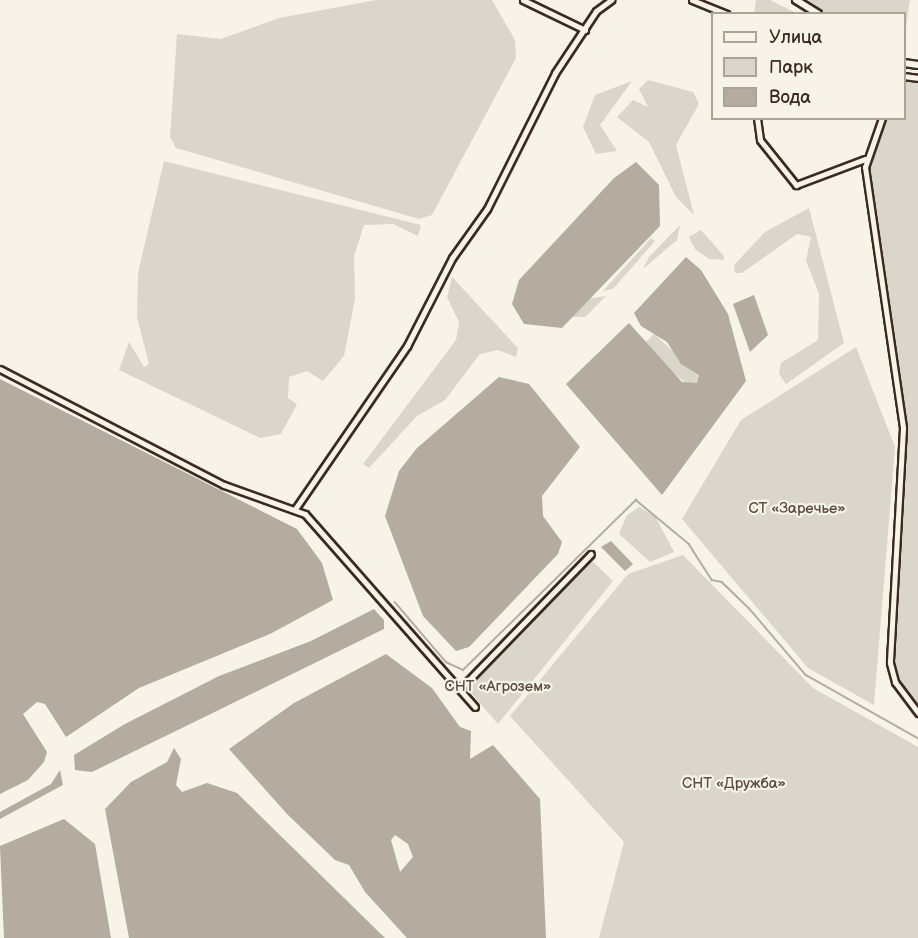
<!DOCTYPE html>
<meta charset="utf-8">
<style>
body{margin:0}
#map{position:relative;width:918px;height:938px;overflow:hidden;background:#f7f3e8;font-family:"Balsamiq Sans",sans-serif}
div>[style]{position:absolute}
.green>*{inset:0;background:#dbd6cb}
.water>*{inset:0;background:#b4aca0}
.stream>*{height:1.5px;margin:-0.75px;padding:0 0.75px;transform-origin:0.75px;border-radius:0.75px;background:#b4aca0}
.roads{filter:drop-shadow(2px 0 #3b2a1e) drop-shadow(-2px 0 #3b2a1e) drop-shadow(0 2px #3b2a1e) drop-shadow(0 -2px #3b2a1e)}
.minor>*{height:5px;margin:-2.5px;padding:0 2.5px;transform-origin:2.5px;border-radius:2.5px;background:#f7f3e8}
.major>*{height:6px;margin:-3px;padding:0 3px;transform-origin:3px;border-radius:3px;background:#f7f3e8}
span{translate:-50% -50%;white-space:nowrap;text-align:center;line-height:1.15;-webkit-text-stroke:4.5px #f7f3e8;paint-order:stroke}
.park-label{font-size:15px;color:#5b4c41}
.legend{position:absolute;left:711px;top:12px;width:195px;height:108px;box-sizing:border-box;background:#f7f3e8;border:2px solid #aca397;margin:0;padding:8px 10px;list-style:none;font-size:18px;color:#3b2a1e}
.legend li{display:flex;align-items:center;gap:12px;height:30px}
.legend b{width:30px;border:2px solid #aca397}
</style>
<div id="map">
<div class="green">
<div style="clip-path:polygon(376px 0,492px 0,515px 40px,516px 58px,432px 215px,419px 219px,176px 148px,170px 137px,177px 34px,221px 39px,279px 18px)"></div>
<div style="clip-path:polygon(756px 0,770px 0,796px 13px,754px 13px)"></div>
<div style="clip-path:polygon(808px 0,910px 0,905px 34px,904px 14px,827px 13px)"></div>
<div style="clip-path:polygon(905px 77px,918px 79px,918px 710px,893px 667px,906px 435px,866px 166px,885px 119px,904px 118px)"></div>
<div style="clip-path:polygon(648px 80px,693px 92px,699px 104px,676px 145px,694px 215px,676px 197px,649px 142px,617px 117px,633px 100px,648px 107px,639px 89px)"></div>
<div style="clip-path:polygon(632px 81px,600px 125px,617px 151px,596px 154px,583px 127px,595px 95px)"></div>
<div style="clip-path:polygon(164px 161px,421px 225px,418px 236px,393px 224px,364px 225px,354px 256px,355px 299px,344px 356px,323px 381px,307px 371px,289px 377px,288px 398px,297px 404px,281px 434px,260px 438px,119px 370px,129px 342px,144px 367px,149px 364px,137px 317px,138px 273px)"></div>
<div style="clip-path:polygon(809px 208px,844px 343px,786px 384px,779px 374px,781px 363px,818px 340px,819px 294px,806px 261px,811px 237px,797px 234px,742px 273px,735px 273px,734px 265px,765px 232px)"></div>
<div style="clip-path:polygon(680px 225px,677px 240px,643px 269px,649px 257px)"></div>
<div style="clip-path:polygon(701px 230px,724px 256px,724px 260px,709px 259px,695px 249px,689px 237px)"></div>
<div style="clip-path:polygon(651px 238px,655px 241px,613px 289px,603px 291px)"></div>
<div style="clip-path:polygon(452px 277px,518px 348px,516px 357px,498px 350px,480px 354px,445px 400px,417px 416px,369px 468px,363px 464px,456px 340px,459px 322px,447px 297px)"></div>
<div style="clip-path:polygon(606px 296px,585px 317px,571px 317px,587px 299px)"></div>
<div style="clip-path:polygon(654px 334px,699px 375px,697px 383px,689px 386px,654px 356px,646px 342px)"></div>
<div style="clip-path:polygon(856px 347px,895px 447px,874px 705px,808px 668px,682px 519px,741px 420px)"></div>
<div style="clip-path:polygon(639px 507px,655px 516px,674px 552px,650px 562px,619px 534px,627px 515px)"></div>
<div style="clip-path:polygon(683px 555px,813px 688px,918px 747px,918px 938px,599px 938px,624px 842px,510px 716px,628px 574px)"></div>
<div style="clip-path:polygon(590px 559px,613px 581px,498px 724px,466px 687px)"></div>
</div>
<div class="water">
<div style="clip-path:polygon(636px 162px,659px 185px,660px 226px,562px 328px,524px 324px,512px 304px,519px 280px,614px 178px)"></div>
<div style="clip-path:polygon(686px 257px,701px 270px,728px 314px,746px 381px,662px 495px,566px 384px,629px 323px,682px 382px,697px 383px,699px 375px,681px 364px,667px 342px,641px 326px,634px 313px)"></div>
<div style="clip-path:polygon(754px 295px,768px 335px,750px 352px,733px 304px)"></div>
<div style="clip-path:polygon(499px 377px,529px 384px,580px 447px,542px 496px,543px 516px,562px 542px,558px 554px,469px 647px,456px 651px,423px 616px,385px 516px,399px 471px,417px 448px)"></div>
<div style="clip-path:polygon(0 379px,297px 529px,322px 563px,333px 600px,270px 634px,139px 688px,66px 737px,45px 704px,37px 702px,23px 714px,47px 752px,44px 762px,28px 780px,0 794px)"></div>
<div style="clip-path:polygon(611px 541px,633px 564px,625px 571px,601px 547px)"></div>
<div style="clip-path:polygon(374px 609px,384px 620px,384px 629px,92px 772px,75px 770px,74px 755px,125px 724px,219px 676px,311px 641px)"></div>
<div style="clip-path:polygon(evenodd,386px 654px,432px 688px,460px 727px,471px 731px,470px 759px,493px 745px,540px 799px,546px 938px,407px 938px,365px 892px,349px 865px,335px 860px,287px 814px,229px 749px,294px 703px,386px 654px,395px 835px,408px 844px,413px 857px,400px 872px,391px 840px,395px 835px)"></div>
<div style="clip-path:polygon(174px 748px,181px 759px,176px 785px,182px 792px,207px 783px,237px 793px,385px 938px,129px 938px,105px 809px,131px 782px,167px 762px)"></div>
<div style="clip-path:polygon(60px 770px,63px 785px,0 819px,0 812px,51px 784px)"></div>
<div style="clip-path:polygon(64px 819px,95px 844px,111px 938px,4px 938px,0 846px)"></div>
</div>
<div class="stream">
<div style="left:395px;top:602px;width:79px;rotate:49.6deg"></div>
<div style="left:446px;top:662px;width:19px;rotate:25deg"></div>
<div style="left:463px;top:670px;width:243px;rotate:-44.5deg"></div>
<div style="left:636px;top:500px;width:69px;rotate:39.7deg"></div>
<div style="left:689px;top:544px;width:43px;rotate:57.4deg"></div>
<div style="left:712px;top:580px;width:10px;rotate:11deg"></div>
<div style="left:722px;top:582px;width:37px;rotate:44deg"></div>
<div style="left:749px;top:608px;width:88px;rotate:49.6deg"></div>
<div style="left:806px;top:675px;width:129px;rotate:29.4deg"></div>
</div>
<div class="roads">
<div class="minor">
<div style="left:523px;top:0;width:69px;rotate:25.8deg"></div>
<div style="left:692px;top:0;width:37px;rotate:22deg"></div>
<div style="left:904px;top:76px;width:14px;rotate:8deg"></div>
<div style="left:757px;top:118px;width:22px;rotate:82deg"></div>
<div style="left:760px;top:140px;width:58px;rotate:51.3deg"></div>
<div style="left:796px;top:185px;width:74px;rotate:-20.6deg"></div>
<div style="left:882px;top:118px;width:52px;rotate:109.1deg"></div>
<div style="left:865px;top:167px;width:264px;rotate:81.7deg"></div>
<div style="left:903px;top:428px;width:235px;rotate:93.2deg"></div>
<div style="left:890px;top:663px;width:20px;rotate:75deg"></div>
<div style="left:895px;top:682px;width:39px;rotate:53deg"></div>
<div style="left:0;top:369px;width:252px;rotate:27.4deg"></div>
<div style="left:224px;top:485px;width:86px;rotate:19.7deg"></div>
<div style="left:305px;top:514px;width:257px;rotate:48.6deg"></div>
<div style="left:295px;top:509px;width:198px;rotate:-55.5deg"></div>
<div style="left:407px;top:346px;width:99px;rotate:-62.9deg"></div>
<div style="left:452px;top:258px;width:60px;rotate:-54.5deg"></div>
<div style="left:487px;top:209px;width:152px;rotate:-63.4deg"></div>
<div style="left:555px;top:73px;width:74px;rotate:-56.5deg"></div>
<div style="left:596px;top:11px;width:19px;rotate:-36deg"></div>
<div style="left:460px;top:689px;width:188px;rotate:-45.9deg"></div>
</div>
<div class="major">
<div style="left:796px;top:0;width:26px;rotate:32deg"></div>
<div style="left:904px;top:63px;width:14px;rotate:8deg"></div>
</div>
</div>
<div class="park-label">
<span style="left:797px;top:509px">СТ «Заречье»</span>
<span style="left:498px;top:687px">СНТ «Агрозем»</span>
<span style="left:734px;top:784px">СНТ «Дружба»</span>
</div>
<ul class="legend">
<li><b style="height:8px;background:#f7f3e8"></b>Улица</li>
<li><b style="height:16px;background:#dbd6cb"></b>Парк</li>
<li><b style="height:16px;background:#b4aca0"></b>Вода</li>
</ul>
</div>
